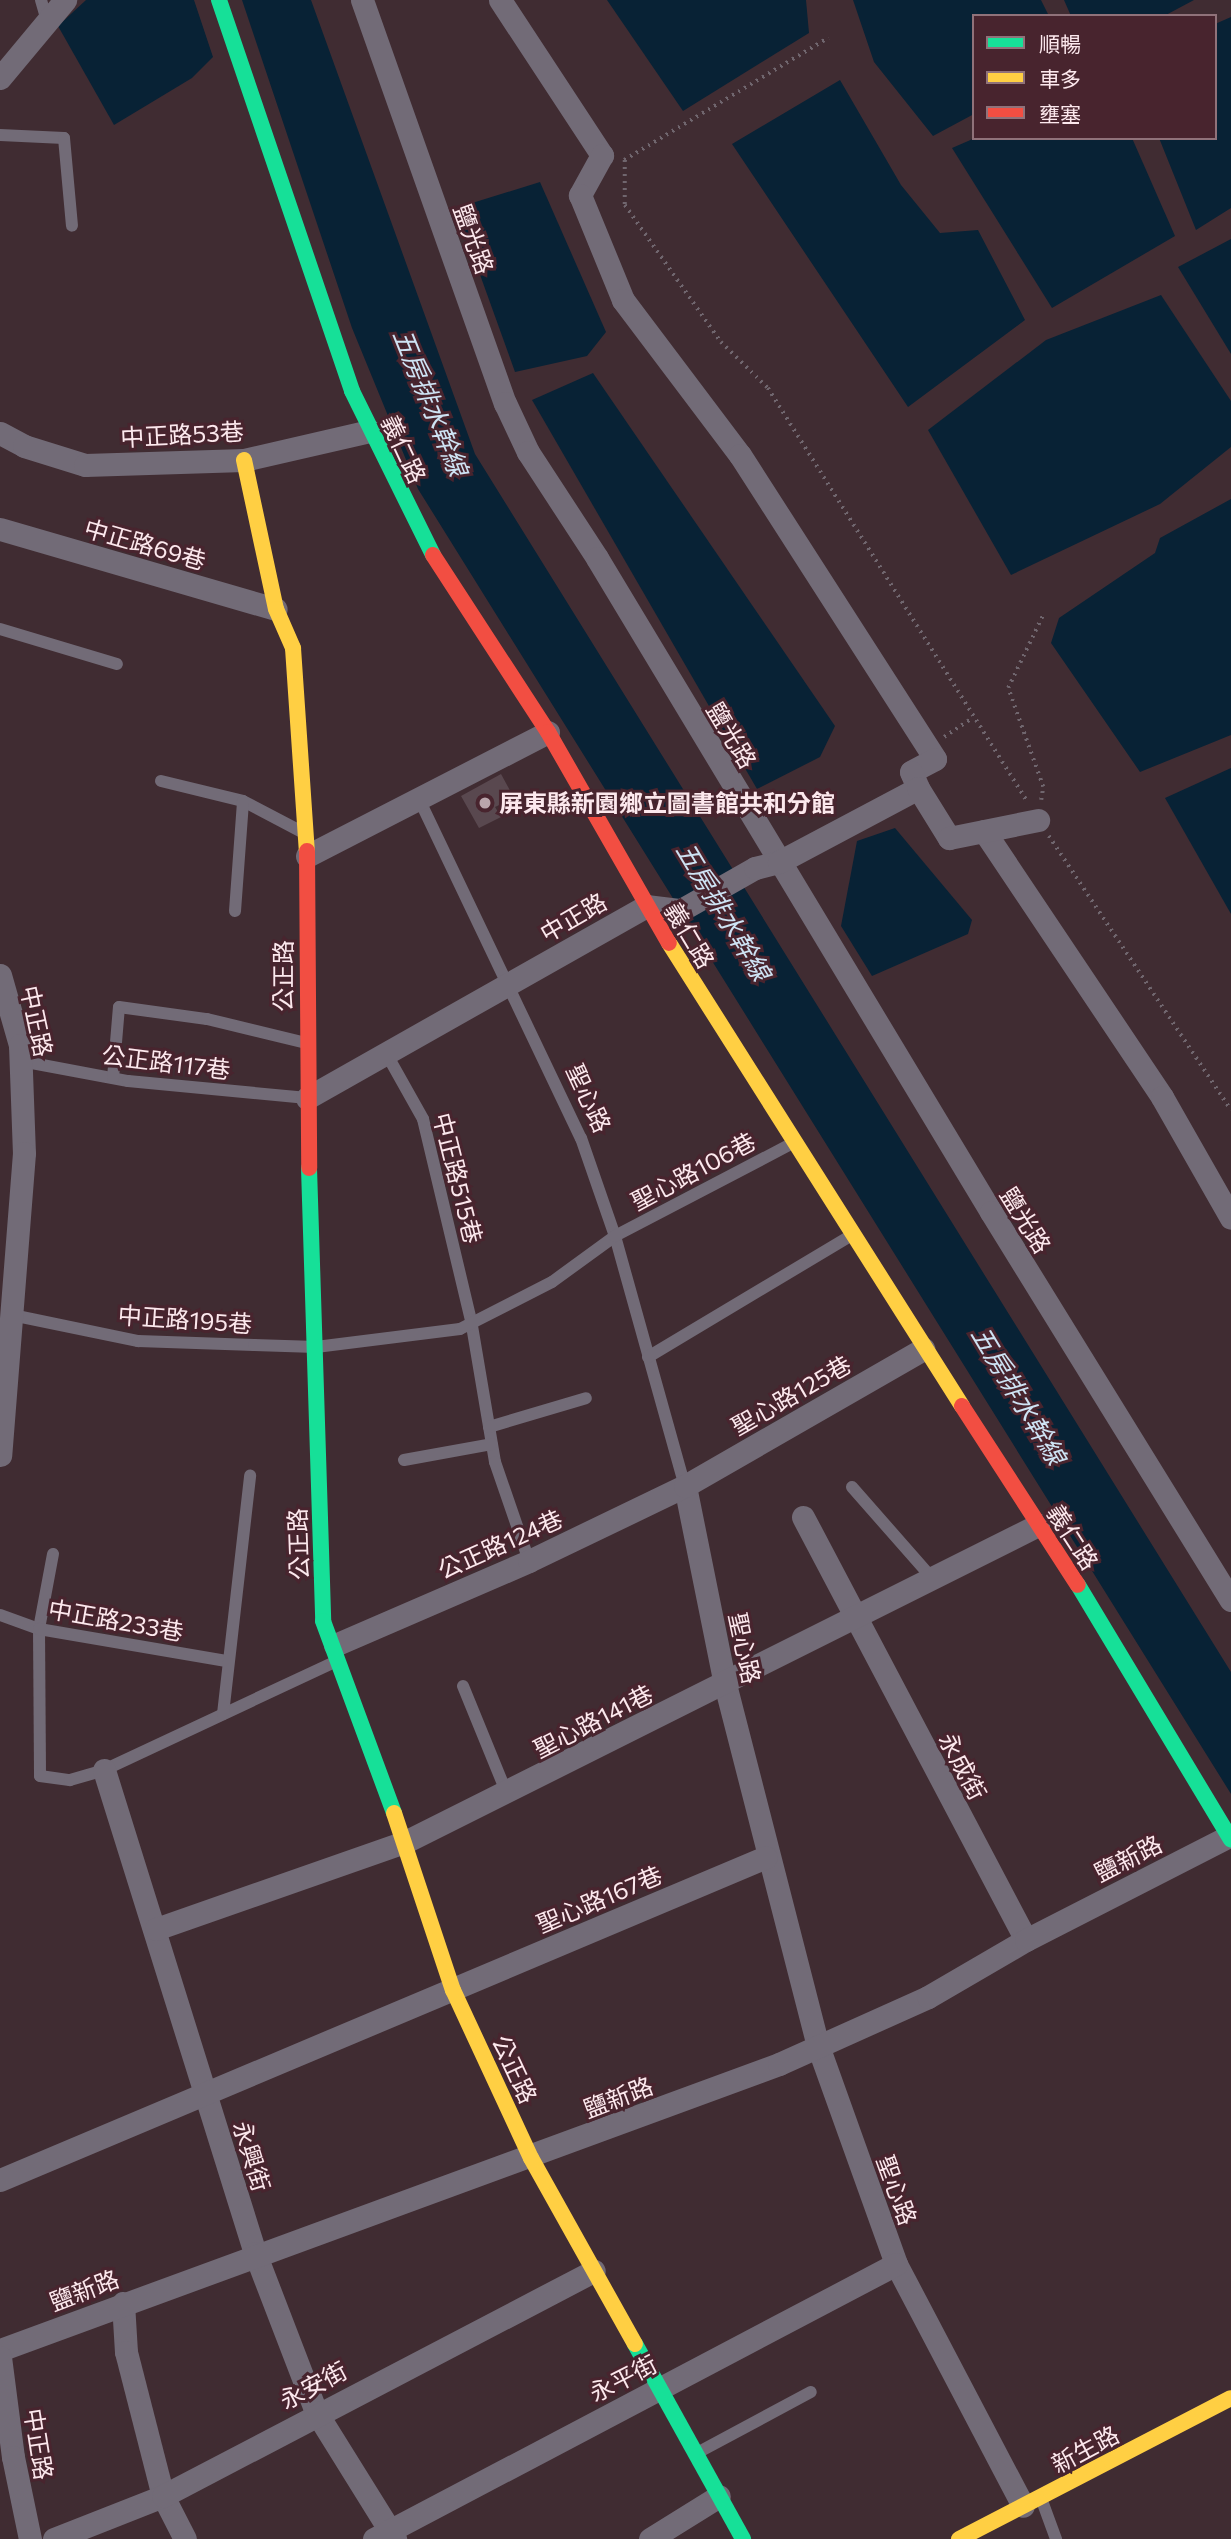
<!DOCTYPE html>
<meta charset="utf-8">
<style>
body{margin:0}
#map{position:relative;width:1231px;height:2539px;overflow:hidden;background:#402c32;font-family:Commissioner,"Noto Sans TC",sans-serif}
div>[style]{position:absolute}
.water>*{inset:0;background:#082235}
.building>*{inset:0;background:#59484f}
.path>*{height:3.5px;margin-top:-1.75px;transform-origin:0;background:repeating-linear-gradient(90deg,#70666e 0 2px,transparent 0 7px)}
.lane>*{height:12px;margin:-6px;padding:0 6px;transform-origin:6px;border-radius:6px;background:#726b77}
.street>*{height:23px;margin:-11.5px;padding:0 11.5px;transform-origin:11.5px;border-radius:11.5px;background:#726b77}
.fast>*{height:16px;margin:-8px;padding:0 8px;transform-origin:8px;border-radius:8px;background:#16e098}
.slow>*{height:16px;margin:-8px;padding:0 8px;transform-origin:8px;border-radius:8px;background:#ffcf43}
.jam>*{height:16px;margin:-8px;padding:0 8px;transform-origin:8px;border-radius:8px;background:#f24e42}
.dots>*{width:19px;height:19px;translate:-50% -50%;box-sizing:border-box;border:4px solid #48242e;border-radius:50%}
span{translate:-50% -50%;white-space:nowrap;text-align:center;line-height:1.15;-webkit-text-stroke:6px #48242e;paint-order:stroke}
.street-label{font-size:24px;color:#fce8ed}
.poi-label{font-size:24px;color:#fce8ed;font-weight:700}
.left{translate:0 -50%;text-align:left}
.water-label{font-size:26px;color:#cee3f4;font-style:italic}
.legend{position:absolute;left:972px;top:14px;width:245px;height:126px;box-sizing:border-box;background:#48242e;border:2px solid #90727a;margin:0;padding:9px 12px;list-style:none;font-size:21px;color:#fce8ed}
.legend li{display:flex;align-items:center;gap:14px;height:35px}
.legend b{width:35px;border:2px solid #90727a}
</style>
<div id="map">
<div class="water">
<div style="clip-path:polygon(86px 0,194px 0,213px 57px,192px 78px,114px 125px,58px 26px)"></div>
<div style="clip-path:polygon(242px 0,311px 0,475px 454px,1231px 1672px,1231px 1794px,418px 489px,352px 328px)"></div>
<div style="clip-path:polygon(607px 0,806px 0,809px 33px,683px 111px)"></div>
<div style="clip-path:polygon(853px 0,1041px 0,1049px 16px,974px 16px,974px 114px,933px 136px,874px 62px)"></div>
<div style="clip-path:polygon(1064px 0,1194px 0,1164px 16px,1071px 16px)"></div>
<div style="clip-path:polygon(1231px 17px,1231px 208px,1196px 230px,1159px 138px,1215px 138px,1215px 24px)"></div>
<div style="clip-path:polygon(840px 80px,901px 185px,940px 233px,978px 230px,1025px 320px,908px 407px,732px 144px)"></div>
<div style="clip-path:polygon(975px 138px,1132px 138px,1175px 236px,1052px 308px,952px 148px)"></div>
<div style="clip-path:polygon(540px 182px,606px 332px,587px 356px,515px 372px,456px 208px)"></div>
<div style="clip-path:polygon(1231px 239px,1231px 354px,1178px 267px)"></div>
<div style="clip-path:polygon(1161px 295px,1231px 401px,1231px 447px,1160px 504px,1011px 575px,928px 430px,1046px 340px)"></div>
<div style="clip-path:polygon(593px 373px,835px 726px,820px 757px,757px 789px,532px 400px)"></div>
<div style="clip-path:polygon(1231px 499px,1231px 735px,1140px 772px,1051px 643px,1059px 618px,1155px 553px,1160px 538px)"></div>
<div style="clip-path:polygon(1231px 768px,1231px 914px,1165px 798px)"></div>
<div style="clip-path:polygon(895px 828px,972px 920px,968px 934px,872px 976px,841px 926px,857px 841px)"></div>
</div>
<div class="building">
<div style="clip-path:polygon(501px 774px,514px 798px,495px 807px,501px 817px,479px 828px,461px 796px)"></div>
</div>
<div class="path">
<div style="left:624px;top:160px;width:238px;rotate:-30.9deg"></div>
<div style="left:625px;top:160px;width:45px;rotate:90deg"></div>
<div style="left:625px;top:205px;width:167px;rotate:55deg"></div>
<div style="left:721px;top:342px;width:66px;rotate:44.4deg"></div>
<div style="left:768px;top:388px;width:486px;rotate:57.9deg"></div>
<div style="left:944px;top:737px;width:32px;rotate:-34deg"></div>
<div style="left:1041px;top:800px;width:13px;rotate:-81deg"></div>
<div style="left:1043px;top:787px;width:105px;rotate:-109.5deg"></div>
<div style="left:1008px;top:688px;width:83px;rotate:-64.4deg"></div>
<div style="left:1049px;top:836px;width:329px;rotate:56.4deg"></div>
</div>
<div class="lane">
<div style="left:41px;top:0;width:18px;rotate:74deg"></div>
<div style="left:0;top:135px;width:64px;rotate:2.7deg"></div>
<div style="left:64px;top:138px;width:88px;rotate:84.8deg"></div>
<div style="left:0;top:629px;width:122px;rotate:16.7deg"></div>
<div style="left:161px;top:781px;width:84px;rotate:13.7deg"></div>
<div style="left:243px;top:801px;width:67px;rotate:27.7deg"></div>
<div style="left:419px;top:799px;width:376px;rotate:64.5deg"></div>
<div style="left:581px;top:1138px;width:104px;rotate:70.9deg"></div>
<div style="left:615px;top:1236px;width:260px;rotate:74.4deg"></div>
<div style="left:235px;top:911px;width:110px;rotate:-85.8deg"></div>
<div style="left:386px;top:1053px;width:76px;rotate:60.7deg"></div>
<div style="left:423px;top:1119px;width:207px;rotate:76.6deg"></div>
<div style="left:471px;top:1320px;width:144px;rotate:80.4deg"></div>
<div style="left:495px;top:1462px;width:105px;rotate:71deg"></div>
<div style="left:21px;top:1061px;width:109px;rotate:10.6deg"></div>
<div style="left:128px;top:1081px;width:180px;rotate:5.4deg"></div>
<div style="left:113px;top:1078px;width:71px;rotate:-85.2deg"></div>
<div style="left:119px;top:1007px;width:89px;rotate:7.8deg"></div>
<div style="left:207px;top:1019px;width:102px;rotate:13.6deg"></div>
<div style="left:12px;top:1315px;width:129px;rotate:11.7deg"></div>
<div style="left:138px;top:1341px;width:116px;rotate:2deg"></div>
<div style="left:254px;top:1345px;width:62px;rotate:1.8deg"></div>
<div style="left:316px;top:1347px;width:145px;rotate:-7.1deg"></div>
<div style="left:460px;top:1329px;width:103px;rotate:-27.1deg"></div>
<div style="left:552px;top:1282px;width:78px;rotate:-36.1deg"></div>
<div style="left:615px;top:1236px;width:199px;rotate:-27.6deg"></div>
<div style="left:648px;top:1357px;width:235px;rotate:-30.9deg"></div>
<div style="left:489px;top:1427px;width:101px;rotate:-16.6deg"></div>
<div style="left:404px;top:1460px;width:89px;rotate:-10.3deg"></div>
<div style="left:852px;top:1487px;width:121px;rotate:48.7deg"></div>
<div style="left:53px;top:1554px;width:76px;rotate:100.6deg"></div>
<div style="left:39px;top:1629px;width:147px;rotate:89.6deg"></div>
<div style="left:40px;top:1776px;width:30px;rotate:8deg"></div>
<div style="left:70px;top:1780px;width:35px;rotate:-16deg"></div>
<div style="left:104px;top:1770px;width:255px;rotate:-25.1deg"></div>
<div style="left:0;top:1615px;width:41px;rotate:19.7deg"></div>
<div style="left:39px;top:1629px;width:190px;rotate:9.7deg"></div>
<div style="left:463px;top:1686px;width:117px;rotate:67.8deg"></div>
<div style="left:223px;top:1714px;width:240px;rotate:-83.5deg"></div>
<div style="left:697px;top:2453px;width:129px;rotate:-28.2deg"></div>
<div style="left:1041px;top:2498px;width:44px;rotate:69.9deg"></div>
</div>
<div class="street">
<div style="left:362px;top:0;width:428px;rotate:70.5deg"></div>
<div style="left:505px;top:403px;width:54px;rotate:64.9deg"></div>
<div style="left:528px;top:452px;width:126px;rotate:56.9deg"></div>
<div style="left:597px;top:558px;width:764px;rotate:58.93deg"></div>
<div style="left:991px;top:1212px;width:456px;rotate:58.3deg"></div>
<div style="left:500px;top:0;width:186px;rotate:56.7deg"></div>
<div style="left:602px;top:155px;width:46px;rotate:118.8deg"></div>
<div style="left:580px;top:195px;width:113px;rotate:67.7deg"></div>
<div style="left:623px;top:300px;width:194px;rotate:53deg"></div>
<div style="left:740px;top:455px;width:361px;rotate:57.3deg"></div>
<div style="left:935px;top:759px;width:27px;rotate:152deg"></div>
<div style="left:911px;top:772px;width:17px;rotate:66deg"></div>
<div style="left:0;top:78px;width:102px;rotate:-50.2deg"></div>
<div style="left:0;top:433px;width:27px;rotate:28deg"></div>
<div style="left:24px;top:446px;width:64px;rotate:17.3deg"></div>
<div style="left:85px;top:465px;width:159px;rotate:-1.8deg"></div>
<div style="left:244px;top:460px;width:129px;rotate:-13deg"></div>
<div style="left:0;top:529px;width:287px;rotate:16.2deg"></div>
<div style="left:984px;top:831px;width:320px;rotate:56.2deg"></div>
<div style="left:1162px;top:1097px;width:139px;rotate:60.3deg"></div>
<div style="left:307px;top:856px;width:271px;rotate:-27.2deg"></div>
<div style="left:0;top:975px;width:73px;rotate:74.1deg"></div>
<div style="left:20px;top:1045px;width:108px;rotate:87.9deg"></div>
<div style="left:24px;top:1153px;width:303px;rotate:94.5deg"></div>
<div style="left:307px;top:1098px;width:390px;rotate:-29.5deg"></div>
<div style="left:646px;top:906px;width:35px;rotate:7deg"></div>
<div style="left:681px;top:910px;width:85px;rotate:-29.6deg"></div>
<div style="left:755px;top:868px;width:25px;rotate:-14deg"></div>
<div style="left:779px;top:862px;width:157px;rotate:-28deg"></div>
<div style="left:918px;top:788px;width:59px;rotate:58.2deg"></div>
<div style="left:949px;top:838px;width:91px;rotate:-11.4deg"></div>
<div style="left:685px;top:1486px;width:202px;rotate:78.6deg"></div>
<div style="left:725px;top:1684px;width:374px;rotate:75.6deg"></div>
<div style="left:818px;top:2046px;width:232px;rotate:70.3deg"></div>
<div style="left:896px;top:2264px;width:273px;rotate:62.3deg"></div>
<div style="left:803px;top:1517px;width:478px;rotate:62.2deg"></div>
<div style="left:335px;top:1645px;width:211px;rotate:-23.4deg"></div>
<div style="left:529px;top:1561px;width:173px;rotate:-25.7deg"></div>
<div style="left:685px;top:1486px;width:275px;rotate:-29.9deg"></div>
<div style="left:104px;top:1770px;width:506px;rotate:72.64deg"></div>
<div style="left:255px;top:2253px;width:170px;rotate:69deg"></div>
<div style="left:316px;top:2412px;width:150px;rotate:58.1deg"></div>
<div style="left:156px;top:1929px;width:264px;rotate:-19.3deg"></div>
<div style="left:405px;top:1842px;width:708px;rotate:-26.6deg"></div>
<div style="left:0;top:2180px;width:831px;rotate:-22.86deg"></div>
<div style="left:123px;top:2303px;width:49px;rotate:86.5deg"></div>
<div style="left:126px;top:2352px;width:149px;rotate:75.6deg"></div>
<div style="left:163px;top:2496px;width:48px;rotate:62.9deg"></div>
<div style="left:0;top:2350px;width:830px;rotate:-20.16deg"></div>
<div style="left:779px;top:2064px;width:163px;rotate:-24.2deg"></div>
<div style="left:928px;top:1997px;width:113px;rotate:-30.2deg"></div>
<div style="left:1026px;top:1940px;width:228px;rotate:-27.1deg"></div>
<div style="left:0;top:2357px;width:101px;rotate:82.6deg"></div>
<div style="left:13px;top:2457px;width:84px;rotate:78.3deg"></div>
<div style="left:54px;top:2539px;width:117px;rotate:-21.5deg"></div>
<div style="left:163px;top:2496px;width:486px;rotate:-27.6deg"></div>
<div style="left:374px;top:2539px;width:590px;rotate:-27.78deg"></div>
<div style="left:650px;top:2539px;width:81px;rotate:-31.9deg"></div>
</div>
<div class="fast">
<div style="left:219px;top:0;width:413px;rotate:71.2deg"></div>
<div style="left:352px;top:391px;width:183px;rotate:63.7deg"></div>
<div style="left:309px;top:1168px;width:453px;rotate:88.2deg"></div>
<div style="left:323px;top:1621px;width:205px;rotate:69.7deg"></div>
<div style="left:1078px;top:1585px;width:297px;rotate:59deg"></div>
<div style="left:635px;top:2344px;width:223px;rotate:61deg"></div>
</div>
<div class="slow">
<div style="left:244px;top:460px;width:152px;rotate:77.9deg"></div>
<div style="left:276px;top:609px;width:43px;rotate:66.4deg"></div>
<div style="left:293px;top:648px;width:203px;rotate:86.1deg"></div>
<div style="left:669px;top:943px;width:548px;rotate:57.67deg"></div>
<div style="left:394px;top:1813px;width:187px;rotate:71.6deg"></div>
<div style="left:453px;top:1990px;width:185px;rotate:65.1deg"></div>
<div style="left:531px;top:2158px;width:213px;rotate:60.8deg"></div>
<div style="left:959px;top:2539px;width:306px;rotate:-27.4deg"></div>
</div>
<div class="jam">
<div style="left:433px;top:555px;width:211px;rotate:57deg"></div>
<div style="left:548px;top:732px;width:243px;rotate:60.2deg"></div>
<div style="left:307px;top:851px;width:317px;rotate:89.6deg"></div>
<div style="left:962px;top:1406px;width:213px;rotate:57.1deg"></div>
</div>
<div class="dots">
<div style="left:485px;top:803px;background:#baa6ac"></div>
</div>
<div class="street-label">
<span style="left:474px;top:239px;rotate:70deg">鹽光路</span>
<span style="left:182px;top:434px;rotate:-3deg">中正路53巷</span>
<span style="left:404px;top:449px;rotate:65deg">義仁路</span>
<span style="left:145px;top:544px;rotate:16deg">中正路69巷</span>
<span style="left:732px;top:735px;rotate:59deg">鹽光路</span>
<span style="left:573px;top:917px;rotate:-30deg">中正路</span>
<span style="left:690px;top:935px;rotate:59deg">義仁路</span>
<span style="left:283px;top:976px;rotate:-90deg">公正路</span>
<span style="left:37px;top:1021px;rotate:78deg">中正路</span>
<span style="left:166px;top:1062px;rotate:7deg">公正路117巷</span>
<span style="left:589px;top:1098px;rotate:65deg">聖心路</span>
<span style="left:693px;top:1171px;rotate:-28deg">聖心路106巷</span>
<span style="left:458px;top:1178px;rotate:76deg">中正路515巷</span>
<span style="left:1026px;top:1220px;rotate:58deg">鹽光路</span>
<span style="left:185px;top:1319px;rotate:4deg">中正路195巷</span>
<span style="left:791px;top:1395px;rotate:-30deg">聖心路125巷</span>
<span style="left:1073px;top:1537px;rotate:57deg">義仁路</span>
<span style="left:298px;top:1544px;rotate:-92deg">公正路</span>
<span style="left:500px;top:1544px;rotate:-24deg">公正路124巷</span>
<span style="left:116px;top:1620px;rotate:10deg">中正路233巷</span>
<span style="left:745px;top:1648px;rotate:78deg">聖心路</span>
<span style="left:593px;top:1721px;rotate:-27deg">聖心路141巷</span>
<span style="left:963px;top:1766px;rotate:62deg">永成街</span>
<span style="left:1128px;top:1858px;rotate:-27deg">鹽新路</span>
<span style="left:599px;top:1899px;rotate:-23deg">聖心路167巷</span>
<span style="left:515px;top:2069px;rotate:65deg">公正路</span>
<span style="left:618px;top:2097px;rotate:-21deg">鹽新路</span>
<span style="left:252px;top:2156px;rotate:73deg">永興街</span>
<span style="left:897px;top:2190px;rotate:70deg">聖心路</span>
<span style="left:84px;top:2290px;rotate:-21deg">鹽新路</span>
<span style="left:623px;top:2378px;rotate:-27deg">永平街</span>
<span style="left:313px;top:2385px;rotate:-28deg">永安街</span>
<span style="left:39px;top:2444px;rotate:81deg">中正路</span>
<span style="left:1085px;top:2449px;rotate:-28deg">新生路</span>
</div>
<div class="poi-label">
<span class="left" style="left:499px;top:803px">屏東縣新園鄉立圖書館共和分館</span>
</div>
<div class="water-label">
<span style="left:431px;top:402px;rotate:68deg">五房排水幹線</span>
<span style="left:724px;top:911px;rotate:59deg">五房排水幹線</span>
<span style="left:1019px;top:1395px;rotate:59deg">五房排水幹線</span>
</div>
<ul class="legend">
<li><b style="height:9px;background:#16e098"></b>順暢</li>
<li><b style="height:9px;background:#ffcf43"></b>車多</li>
<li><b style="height:9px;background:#f24e42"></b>壅塞</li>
</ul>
</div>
